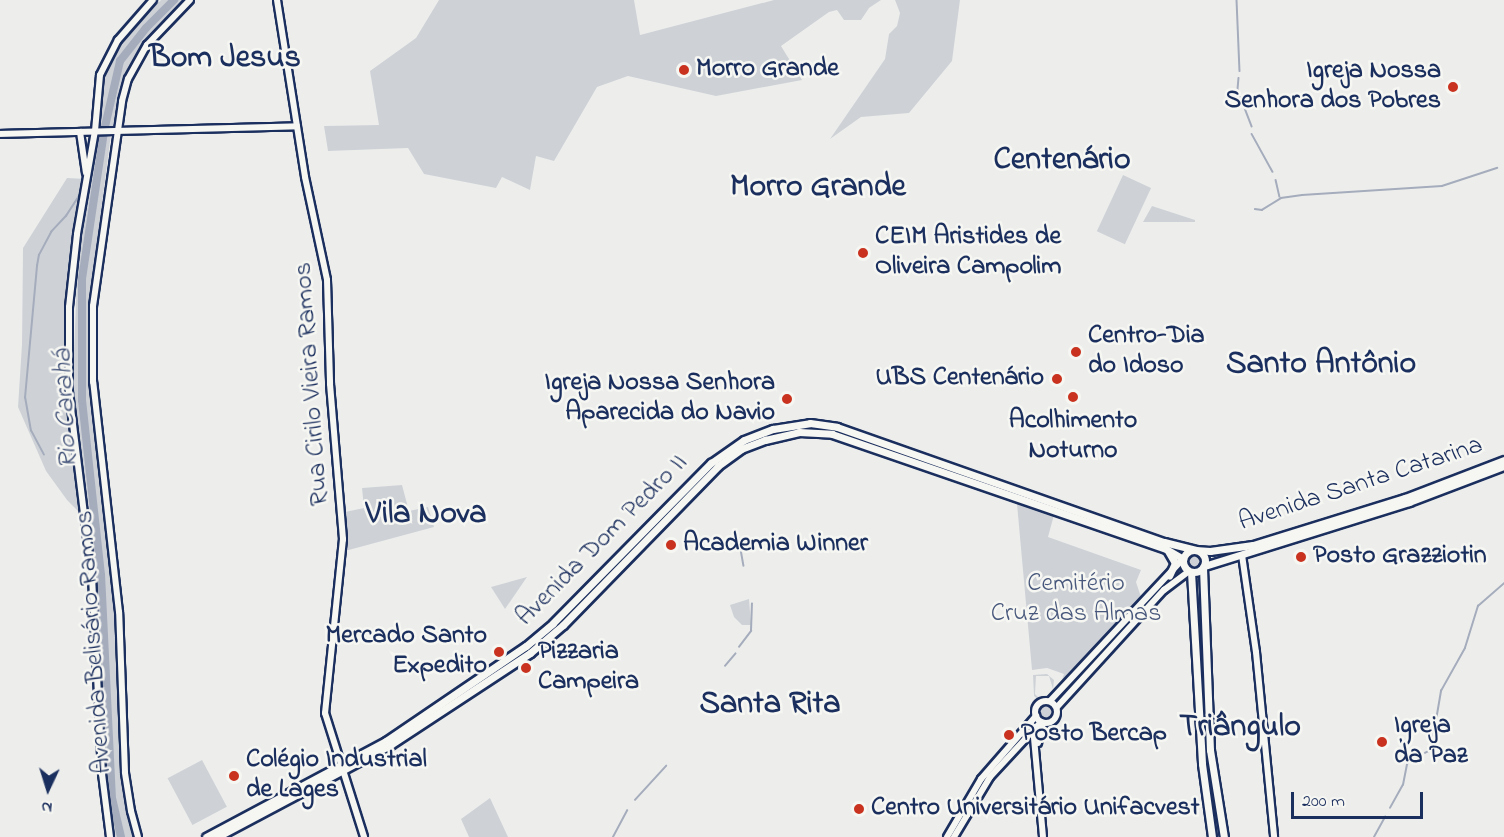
<!DOCTYPE html>
<meta charset="utf-8">
<style>
body{margin:0}
#map{position:relative;width:1504px;height:837px;overflow:hidden;background:#edeeec;font-family:"Indie Flower",sans-serif}
div>[style]{position:absolute}
.green>*{inset:0;background:#ced2d7;transform-origin:0 0}
.round{border-radius:50%}
.stream>*{height:1.5px;margin:-0.75px;padding:0 0.75px;transform-origin:0.75px;border-radius:0.75px;background:#a5acbc}
.river>*{height:8px;margin:-4px;padding:0 4px;transform-origin:4px;border-radius:4px;background:#a5acbc}
.roads{filter:drop-shadow(2px 0 #1b2f5e) drop-shadow(-2px 0 #1b2f5e) drop-shadow(0 2px #1b2f5e) drop-shadow(0 -2px #1b2f5e)}
.secondary>*{height:6px;margin:-3px;padding:0 3px;transform-origin:3px;border-radius:3px;background:#f6f6f2}
.secondary>.ring{margin:-3px;padding:0;box-sizing:content-box;background:none;border:6px solid #f6f6f2;border-radius:50%}
.primary>*{height:7px;margin:-3.5px;padding:0 3.5px;transform-origin:3.5px;border-radius:3.5px;background:#f6f6f2}
.primary>.ring{margin:-3.5px;padding:0;box-sizing:content-box;background:none;border:7px solid #f6f6f2;border-radius:50%}
.dots>*{width:16px;height:16px;translate:-50% -50%;box-sizing:border-box;border:3px solid #f6f6f2;border-radius:50%}
span{translate:-50% -50%;white-space:nowrap;text-align:center;line-height:1.15;-webkit-text-stroke:5px #f6f6f2;paint-order:stroke}
.poi-label{font-size:26px;color:#1b2f5e;font-weight:700}
.left{translate:0 -50%;text-align:left}
.right{translate:-100% -50%;text-align:right}
.street-label{font-size:26px;color:#1b2f5e}
.park-label{font-size:26px;color:#48587c}
.water-label{font-size:27px;color:#44547a;font-style:italic}
.district-label{font-size:32px;color:#1b2f5e;font-weight:700}
.north{position:absolute;left:18px;top:759px;width:60px;height:60px;-webkit-text-stroke:4px #f6f6f2;paint-order:stroke;rotate:184deg;font-size:16px;font-weight:700;line-height:24px;text-align:center;color:#1b2f5e}
.north::after{content:'';display:block;margin:auto;width:21px;height:27px;background:#1b2f5e;clip-path:polygon(50% 0,100% 100%,50% 72%,0 100%)}
.scale{position:absolute;left:1291px;top:792px;width:132px;height:27px;box-sizing:border-box;border:3px solid #1b2f5e;border-top:0;padding-left:8px;font-size:18px;line-height:21px;white-space:nowrap;color:#1b2f5e;-webkit-text-stroke:4px #f6f6f2;paint-order:stroke}
</style>
<div id="map">
<div class="green">
<div style="clip-path:polygon(161px 0,186px 0,147px 41px,132px 62px,120px 93px,113px 127px,98px 127px,99px 96px,110px 63px,122px 41px)"></div>
<div style="clip-path:polygon(439px 0,634px 0,640px 35px,774px 0,881px 0,869px 8px,861px 20px,844px 20px,837px 10px,829px 12px,781px 46px,802px 80px,716px 96px,628px 76px,597px 87px,554px 161px,536px 156px,530px 190px,502px 177px,496px 188px,424px 174px,408px 148px,328px 151px,324px 126px,379px 125px,370px 71px,416px 38px)"></div>
<div style="clip-path:polygon(895px 0,960px 0,952px 61px,909px 113px,861px 117px,830px 139px,885px 59px,889px 34px,897px 26px,900px 13px)"></div>
<div style="clip-path:polygon(111px 134px,91px 289px,89px 373px,112px 557px,123px 785px,135px 837px,113px 837px,105px 786px,97px 607px,73px 378px,78px 252px,87px 190px,97px 137px)"></div>
<div style="left:1123px;top:175px;width:31px;height:62px;rotate:25deg"></div>
<div style="clip-path:polygon(67px 178px,87px 179px,73px 263px,68px 365px,85px 518px,67px 500px,46px 471px,18px 407px,22px 344px,23px 248px)"></div>
<div style="clip-path:polygon(1152px 206px,1195px 220px,1195px 222px,1143px 222px)"></div>
<div style="clip-path:polygon(819px 428px,834px 430px,1002px 490px,827px 430px,801px 430px,760px 439px,699px 481px,536px 644px,398px 738px,523px 651px,728px 453px,751px 441px,774px 434px,801px 429px)"></div>
<div style="clip-path:polygon(402px 485px,409px 511px,428px 507px,434px 527px,345px 551px,345px 512px,364px 508px,362px 488px)"></div>
<div style="clip-path:polygon(1020px 502px,1054px 515px,1048px 537px,1141px 570px,1136px 582px,1142px 600px,1087px 660px,1068px 671px,1087px 662px,1052px 696px,1039px 700px,1034px 696px,1033px 675px,1047px 674px,1054px 680px,1053px 689px,1049px 676px,1036px 676px,1035px 694px,1038px 697px,1053px 694px,1060px 686px,1064px 674px,1047px 668px,1032px 670px,1017px 504px)"></div>
<div class="round" style="left:1186px;top:553px;width:16px;height:16px"></div>
<div style="clip-path:polygon(1201px 573px,1198px 583px,1204px 740px,1217px 824px,1212px 824px,1202px 750px,1194px 576px)"></div>
<div style="clip-path:polygon(527px 577px,505px 609px,491px 587px)"></div>
<div style="clip-path:polygon(1159px 590px,1060px 701px,1057px 698px,1066px 690px)"></div>
<div style="clip-path:polygon(749px 599px,751px 625px,742px 625px,734px 617px,730px 605px)"></div>
<div class="round" style="left:1038px;top:704px;width:16px;height:16px"></div>
<div style="left:202px;top:760px;width:53px;height:39px;rotate:62deg"></div>
<div style="clip-path:polygon(490px 798px,508px 837px,469px 837px,461px 819px)"></div>
</div>
<div class="stream">
<div style="left:1237px;top:0;width:71px;rotate:87.6deg"></div>
<div style="left:1239px;top:78px;width:12px;rotate:95deg"></div>
<div style="left:1238px;top:90px;width:39px;rotate:69deg"></div>
<div style="left:1252px;top:134px;width:43px;rotate:61.1deg"></div>
<div style="left:1276px;top:180px;width:17px;rotate:77deg"></div>
<div style="left:1255px;top:209px;width:7px;rotate:8deg"></div>
<div style="left:1262px;top:210px;width:22px;rotate:-32deg"></div>
<div style="left:1281px;top:198px;width:21px;rotate:-8deg"></div>
<div style="left:1302px;top:195px;width:140px;rotate:-3.7deg"></div>
<div style="left:1442px;top:186px;width:58px;rotate:-18.1deg"></div>
<div style="left:44px;top:455px;width:27px;rotate:-118deg"></div>
<div style="left:31px;top:431px;width:34px;rotate:-100deg"></div>
<div style="left:25px;top:398px;width:133px;rotate:-84.8deg"></div>
<div style="left:37px;top:266px;width:11px;rotate:-80deg"></div>
<div style="left:39px;top:255px;width:26px;rotate:-62deg"></div>
<div style="left:51px;top:232px;width:22px;rotate:-47deg"></div>
<div style="left:66px;top:216px;width:27px;rotate:-57deg"></div>
<div style="left:739px;top:538px;width:28px;rotate:80deg"></div>
<div style="left:739px;top:647px;width:20px;rotate:-53deg"></div>
<div style="left:751px;top:631px;width:27px;rotate:-88deg"></div>
<div style="left:725px;top:666px;width:16px;rotate:-50deg"></div>
<div style="left:1425px;top:753px;width:4px;rotate:-27deg"></div>
<div style="left:1429px;top:751px;width:14px;rotate:-73deg"></div>
<div style="left:1433px;top:738px;width:48px;rotate:-80.3deg"></div>
<div style="left:1441px;top:691px;width:49px;rotate:-60.8deg"></div>
<div style="left:1465px;top:648px;width:44px;rotate:-72.8deg"></div>
<div style="left:1478px;top:606px;width:35px;rotate:-41deg"></div>
<div style="left:635px;top:800px;width:46px;rotate:-47.6deg"></div>
<div style="left:1390px;top:808px;width:26px;rotate:-61deg"></div>
<div style="left:1403px;top:785px;width:21px;rotate:-79deg"></div>
<div style="left:1407px;top:764px;width:8px;rotate:-40deg"></div>
<div style="left:613px;top:837px;width:30px;rotate:-62deg"></div>
<div style="left:1374px;top:837px;width:23px;rotate:-61deg"></div>
</div>
<div class="river">
<div style="left:121px;top:837px;width:39px;rotate:-103deg"></div>
<div style="left:112px;top:799px;width:224px;rotate:-92.8deg"></div>
<div style="left:101px;top:575px;width:176px;rotate:-96.2deg"></div>
<div style="left:82px;top:400px;width:121px;rotate:-90deg"></div>
<div style="left:82px;top:279px;width:150px;rotate:-81.5deg"></div>
<div style="left:104px;top:131px;width:72px;rotate:-77.1deg"></div>
<div style="left:120px;top:61px;width:42px;rotate:-51.8deg"></div>
<div style="left:146px;top:28px;width:40px;rotate:-45deg"></div>
</div>
<div class="roads">
<div class="secondary">
<div style="left:277px;top:0;width:179px;rotate:81deg"></div>
<div style="left:305px;top:177px;width:105px;rotate:77.9deg"></div>
<div style="left:327px;top:280px;width:104px;rotate:88.3deg"></div>
<div style="left:330px;top:384px;width:156px;rotate:85.2deg"></div>
<div style="left:343px;top:539px;width:175px;rotate:95.9deg"></div>
<div style="left:325px;top:713px;width:130px;rotate:72.5deg"></div>
<div style="left:80px;top:132px;width:41px;rotate:81.7deg"></div>
<div style="left:0;top:134px;width:297px;rotate:-1.5deg"></div>
<div style="left:1242px;top:555px;width:98px;rotate:81.8deg"></div>
<div style="left:1256px;top:652px;width:186px;rotate:84.4deg"></div>
<div class="ring" style="left:1035px;top:701px;width:16px;height:16px"></div>
<div style="left:1050px;top:701px;width:195px;rotate:-46.9deg"></div>
<div style="left:1057px;top:707px;width:159px;rotate:-47.6deg"></div>
<div style="left:1164px;top:590px;width:31px;rotate:-37deg"></div>
<div style="left:1033px;top:727px;width:110px;rotate:84.8deg"></div>
<div style="left:1038px;top:743px;width:21px;rotate:-76deg"></div>
<div style="left:110px;top:837px;width:64px;rotate:-97.2deg"></div>
<div style="left:102px;top:774px;width:195px;rotate:-92.9deg"></div>
<div style="left:92px;top:579px;width:188px;rotate:-97deg"></div>
<div style="left:69px;top:392px;width:85px;rotate:-90deg"></div>
<div style="left:69px;top:307px;width:73px;rotate:-83.7deg"></div>
<div style="left:77px;top:234px;width:105px;rotate:-80.1deg"></div>
<div style="left:95px;top:131px;width:56px;rotate:-84.9deg"></div>
<div style="left:100px;top:75px;width:39px;rotate:-63deg"></div>
<div style="left:118px;top:40px;width:53px;rotate:-48.8deg"></div>
<div style="left:138px;top:837px;width:27px;rotate:-105deg"></div>
<div style="left:131px;top:811px;width:39px;rotate:-99deg"></div>
<div style="left:125px;top:772px;width:160px;rotate:-92.1deg"></div>
<div style="left:119px;top:612px;width:231px;rotate:-96.4deg"></div>
<div style="left:93px;top:382px;width:76px;rotate:-90deg"></div>
<div style="left:93px;top:306px;width:207px;rotate:-81.9deg"></div>
<div style="left:122px;top:101px;width:23px;rotate:-75deg"></div>
<div style="left:128px;top:79px;width:39px;rotate:-61deg"></div>
<div style="left:147px;top:45px;width:62px;rotate:-46.3deg"></div>
<div style="left:947px;top:837px;width:67px;rotate:-59.6deg"></div>
<div style="left:981px;top:779px;width:84px;rotate:-48.9deg"></div>
<div style="left:954px;top:837px;width:70px;rotate:-59deg"></div>
<div style="left:990px;top:777px;width:75px;rotate:-47.2deg"></div>
</div>
<div class="primary">
<div class="ring" style="left:1183px;top:550px;width:15px;height:15px"></div>
<div style="left:1168px;top:551px;width:14px;rotate:60deg"></div>
<div style="left:1175px;top:563px;width:14px;rotate:115deg"></div>
<div style="left:1204px;top:566px;width:215px;rotate:-17.3deg"></div>
<div style="left:1409px;top:502px;width:102px;rotate:-20.8deg"></div>
<div style="left:1203px;top:568px;width:182px;rotate:87.8deg"></div>
<div style="left:1210px;top:750px;width:88px;rotate:80.9deg"></div>
<div style="left:1191px;top:572px;width:192px;rotate:86.7deg"></div>
<div style="left:1202px;top:764px;width:74px;rotate:82.2deg"></div>
<div style="left:206px;top:837px;width:204px;rotate:-28.1deg"></div>
<div style="left:386px;top:741px;width:169px;rotate:-34.2deg"></div>
<div style="left:526px;top:646px;width:35px;rotate:-40deg"></div>
<div style="left:553px;top:623px;width:225px;rotate:-45.4deg"></div>
<div style="left:711px;top:463px;width:40px;rotate:-34.9deg"></div>
<div style="left:744px;top:440px;width:31px;rotate:-21deg"></div>
<div style="left:773px;top:429px;width:37px;rotate:-9deg"></div>
<div style="left:810px;top:423px;width:27px;rotate:8deg"></div>
<div style="left:837px;top:427px;width:347px;rotate:19.4deg"></div>
<div style="left:1164px;top:542px;width:32px;rotate:14deg"></div>
<div style="left:1195px;top:550px;width:15px;rotate:4deg"></div>
<div style="left:1210px;top:551px;width:43px;rotate:-7.9deg"></div>
<div style="left:1253px;top:545px;width:159px;rotate:-17.2deg"></div>
<div style="left:1405px;top:498px;width:106px;rotate:-21deg"></div>
<div style="left:217px;top:837px;width:196px;rotate:-28deg"></div>
<div style="left:390px;top:745px;width:168px;rotate:-33.3deg"></div>
<div style="left:530px;top:653px;width:43px;rotate:-40.3deg"></div>
<div style="left:563px;top:625px;width:222px;rotate:-45.7deg"></div>
<div style="left:718px;top:466px;width:29px;rotate:-36deg"></div>
<div style="left:741px;top:449px;width:26px;rotate:-21deg"></div>
<div style="left:765px;top:440px;width:35px;rotate:-13deg"></div>
<div style="left:799px;top:432px;width:33px;rotate:3deg"></div>
<div style="left:832px;top:434px;width:353px;rotate:19deg"></div>
<div style="left:1166px;top:549px;width:20px;rotate:30deg"></div>
</div>
</div>
<div class="dots">
<div style="left:684px;top:70px;background:#c8321e"></div>
<div style="left:1453px;top:87px;background:#c8321e"></div>
<div style="left:863px;top:253px;background:#c8321e"></div>
<div style="left:1076px;top:352px;background:#c8321e"></div>
<div style="left:1057px;top:379px;background:#c8321e"></div>
<div style="left:1073px;top:397px;background:#c8321e"></div>
<div style="left:787px;top:399px;background:#c8321e"></div>
<div style="left:671px;top:545px;background:#c8321e"></div>
<div style="left:1301px;top:557px;background:#c8321e"></div>
<div style="left:499px;top:652px;background:#c8321e"></div>
<div style="left:526px;top:668px;background:#c8321e"></div>
<div style="left:1009px;top:735px;background:#c8321e"></div>
<div style="left:1382px;top:742px;background:#c8321e"></div>
<div style="left:234px;top:776px;background:#c8321e"></div>
<div style="left:859px;top:809px;background:#c8321e"></div>
</div>
<div class="poi-label">
<span class="left" style="left:696px;top:70px">Morro Grande</span>
<span class="right" style="left:1441px;top:87px">Igreja Nossa<br>Senhora dos Pobres</span>
<span class="left" style="left:875px;top:253px">CEIM Aristides de<br>Oliveira Campolim</span>
<span class="left" style="left:1088px;top:352px">Centro-Dia<br>do Idoso</span>
<span class="right" style="left:1044px;top:379px">UBS Centenário</span>
<span class="right" style="left:775px;top:399px">Igreja Nossa Senhora<br>Aparecida do Navio</span>
<span style="left:1073px;top:437px">Acolhimento<br>Noturno</span>
<span class="left" style="left:683px;top:545px">Academia Winner</span>
<span class="left" style="left:1313px;top:557px">Posto Grazziotin</span>
<span class="right" style="left:487px;top:652px">Mercado Santo<br>Expedito</span>
<span class="left" style="left:538px;top:668px">Pizzaria<br>Campeira</span>
<span class="left" style="left:1394px;top:742px">Igreja<br>da Paz</span>
<span class="left" style="left:1021px;top:735px">Posto Bercap</span>
<span class="left" style="left:246px;top:776px">Colégio Industrial<br>de Lages</span>
<span class="left" style="left:871px;top:809px">Centro Universitário Unifacvest</span>
</div>
<div class="street-label">
<span style="left:313px;top:384px;rotate:-94deg">Rua Cirilo Vieira Ramos</span>
<span style="left:1361px;top:485px;rotate:-18deg">Avenida Santa Catarina</span>
<span style="left:603px;top:541px;rotate:-45deg">Avenida Dom Pedro II</span>
<span style="left:95px;top:642px;rotate:-94deg">Avenida Belisário Ramos</span>
</div>
<div class="park-label">
<span style="left:1076px;top:600px">Cemitério<br>Cruz das Almas</span>
</div>
<div class="water-label">
<span style="left:66px;top:409px;rotate:-93deg">Rio Carahá</span>
</div>
<div class="district-label">
<span style="left:225px;top:59px">Bom Jesus</span>
<span style="left:1062px;top:161px">Centenário</span>
<span style="left:818px;top:188px">Morro Grande</span>
<span style="left:1321px;top:365px">Santo Antônio</span>
<span style="left:426px;top:515px">Vila Nova</span>
<span style="left:770px;top:705px">Santa Rita</span>
<span style="left:1240px;top:728px">Triângulo</span>
</div>
<div class="north">N</div>
<div class="scale">200 m</div>
</div>
